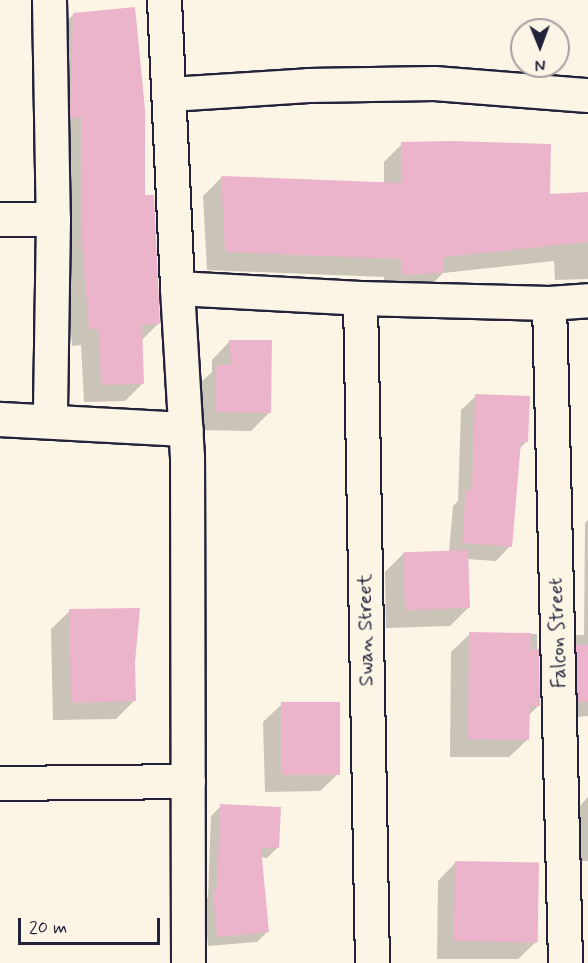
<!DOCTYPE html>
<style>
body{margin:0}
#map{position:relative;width:588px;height:963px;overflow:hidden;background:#fcf5e5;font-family:Mynerve,sans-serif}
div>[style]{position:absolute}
.shadow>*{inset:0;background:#0003}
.building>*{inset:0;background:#ebb4ca;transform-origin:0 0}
.roads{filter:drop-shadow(2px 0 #22223b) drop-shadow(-2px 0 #22223b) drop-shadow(0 2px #22223b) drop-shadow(0 -2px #22223b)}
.minor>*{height:33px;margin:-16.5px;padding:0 16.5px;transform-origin:16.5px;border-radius:16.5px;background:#fcf5e5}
span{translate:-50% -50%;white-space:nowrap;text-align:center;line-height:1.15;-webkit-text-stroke:4.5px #fcf5e5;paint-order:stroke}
.street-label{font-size:20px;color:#22223b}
.north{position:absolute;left:510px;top:18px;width:60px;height:60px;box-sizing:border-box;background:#fcf5e5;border:2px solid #a5a1a1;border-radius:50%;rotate:179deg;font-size:16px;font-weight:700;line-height:24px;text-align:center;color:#22223b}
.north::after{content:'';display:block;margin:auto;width:21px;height:27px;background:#22223b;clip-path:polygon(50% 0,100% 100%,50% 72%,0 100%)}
.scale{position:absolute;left:18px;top:918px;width:142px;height:27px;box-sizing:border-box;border:3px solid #22223b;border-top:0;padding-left:8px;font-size:18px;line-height:21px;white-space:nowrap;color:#22223b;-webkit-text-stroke:4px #fcf5e5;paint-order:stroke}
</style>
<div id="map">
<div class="shadow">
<div style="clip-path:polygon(74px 14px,143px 196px,159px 323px,141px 341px,143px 383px,125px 401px,84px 402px,81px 345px,72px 346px,65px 263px,56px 32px)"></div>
<div style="clip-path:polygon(402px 144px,548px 195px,588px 194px,588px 279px,555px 280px,554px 261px,443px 273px,425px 291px,384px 292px,384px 277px,207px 270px,203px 196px,221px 178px,384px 184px,384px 162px)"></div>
<div style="clip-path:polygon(230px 341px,270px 412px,251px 431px,198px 430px,198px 385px,212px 372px,212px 360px)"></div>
<div style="clip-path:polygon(476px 396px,527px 441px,519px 449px,510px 546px,496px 561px,467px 559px,469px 607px,450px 626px,386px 628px,385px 572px,403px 554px,449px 552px,453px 506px,458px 501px,461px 410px)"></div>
<div style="clip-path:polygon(588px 520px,588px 716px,563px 718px,561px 650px,576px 635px,584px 635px,585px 523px)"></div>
<div style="clip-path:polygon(70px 611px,133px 662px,134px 701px,116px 719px,53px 720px,51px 629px)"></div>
<div style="clip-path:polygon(470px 634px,537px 634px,538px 706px,528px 716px,528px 739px,509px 757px,450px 757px,451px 652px)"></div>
<div style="clip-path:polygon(282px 704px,339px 773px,320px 791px,265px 792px,263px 722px)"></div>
<div style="clip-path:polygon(588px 797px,588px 861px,574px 861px,576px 810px)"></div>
<div style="clip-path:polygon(221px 806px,277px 848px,267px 858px,261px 857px,267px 932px,257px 942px,208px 946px,204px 901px,208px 897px,211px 816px)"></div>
<div style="clip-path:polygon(456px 862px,537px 941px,518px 959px,437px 959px,438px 881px)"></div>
</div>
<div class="building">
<div style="clip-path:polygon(135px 7px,145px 110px,145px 195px,154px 195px,160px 324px,142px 325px,144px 384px,101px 385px,98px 329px,89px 329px,82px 245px,81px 117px,70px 118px,73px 13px)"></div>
<div style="clip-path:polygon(450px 141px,551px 144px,550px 194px,588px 192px,588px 242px,444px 257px,444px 273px,402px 275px,401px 259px,225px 252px,221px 176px,402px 183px,401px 142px)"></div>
<div style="clip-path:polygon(229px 340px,272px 340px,271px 413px,216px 412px,216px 366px,231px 364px)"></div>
<div style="clip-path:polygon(475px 394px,530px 396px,528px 442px,521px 442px,512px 547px,462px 543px,466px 490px,472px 491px)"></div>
<div style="left:468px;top:550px;width:58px;height:65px;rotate:88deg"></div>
<div style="clip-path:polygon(140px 608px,135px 662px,136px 701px,71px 703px,69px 609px)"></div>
<div style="clip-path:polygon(469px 632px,531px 633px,530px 650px,539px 649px,540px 706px,530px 707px,529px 740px,468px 739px)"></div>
<div style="left:588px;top:645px;width:57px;height:12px;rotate:90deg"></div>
<div style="left:281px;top:702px;width:59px;height:73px"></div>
<div style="clip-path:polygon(220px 804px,281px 807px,279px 848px,261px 848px,269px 932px,217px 937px,213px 890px,217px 889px)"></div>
<div style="left:455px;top:861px;width:84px;height:80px;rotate:1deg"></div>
</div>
<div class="roads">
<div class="minor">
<div style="left:49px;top:0;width:219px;rotate:89deg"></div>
<div style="left:164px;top:0;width:288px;rotate:87.4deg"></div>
<div style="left:170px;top:94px;width:138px;rotate:-3.7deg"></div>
<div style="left:308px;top:85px;width:126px;rotate:-0.9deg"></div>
<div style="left:434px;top:83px;width:154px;rotate:4.5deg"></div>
<div style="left:0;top:219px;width:53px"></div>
<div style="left:53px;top:219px;width:201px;rotate:90.9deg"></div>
<div style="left:360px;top:298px;width:665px;rotate:88.97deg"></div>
<div style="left:549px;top:303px;width:660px;rotate:88.61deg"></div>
<div style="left:0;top:419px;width:186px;rotate:3.1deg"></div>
<div style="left:0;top:783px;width:188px;rotate:-0.6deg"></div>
<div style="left:188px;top:963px;width:506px;rotate:-90.11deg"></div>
<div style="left:187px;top:457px;width:169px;rotate:-93.4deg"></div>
<div style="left:177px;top:288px;width:183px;rotate:3.1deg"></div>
<div style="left:360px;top:298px;width:189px;rotate:1.5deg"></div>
<div style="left:549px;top:303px;width:39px;rotate:-4deg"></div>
</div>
</div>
<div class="street-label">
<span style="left:366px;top:630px;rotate:-91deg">Swan Street</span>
<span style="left:558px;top:633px;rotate:-92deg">Falcon Street</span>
</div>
<div class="north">N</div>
<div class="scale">20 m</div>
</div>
